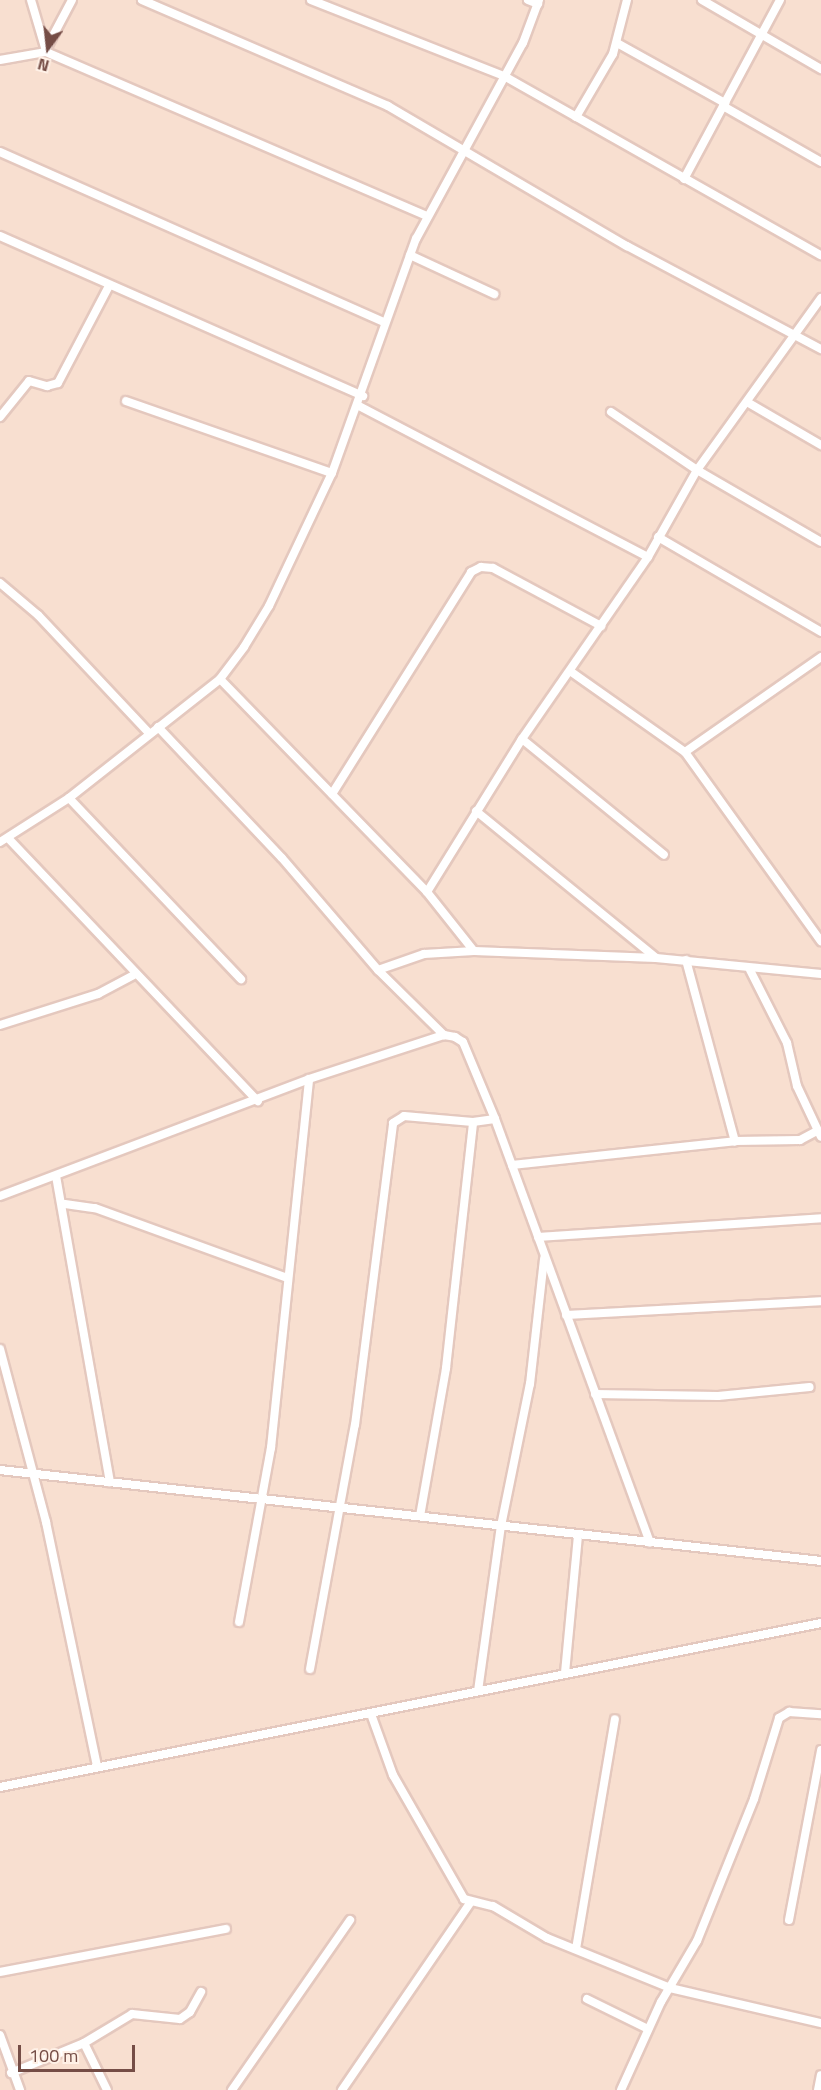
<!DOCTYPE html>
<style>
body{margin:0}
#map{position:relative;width:821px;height:2090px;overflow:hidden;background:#feecdf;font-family:"Titillium Web",sans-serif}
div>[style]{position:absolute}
.residential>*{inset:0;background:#f8dfd0;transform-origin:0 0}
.roads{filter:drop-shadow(2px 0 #e4c8be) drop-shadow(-2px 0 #e4c8be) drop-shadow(0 2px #e4c8be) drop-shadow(0 -2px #e4c8be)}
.minor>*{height:8px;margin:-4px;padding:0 4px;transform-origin:4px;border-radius:4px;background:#fff}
span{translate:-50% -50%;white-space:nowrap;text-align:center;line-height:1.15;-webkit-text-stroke:5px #fff1e7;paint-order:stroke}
.north{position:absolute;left:18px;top:18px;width:60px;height:60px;-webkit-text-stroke:4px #fff1e7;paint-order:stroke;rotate:195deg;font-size:16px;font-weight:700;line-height:24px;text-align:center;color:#754d46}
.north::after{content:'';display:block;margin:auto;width:21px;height:27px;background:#754d46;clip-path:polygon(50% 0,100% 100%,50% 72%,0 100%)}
.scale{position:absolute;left:18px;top:2045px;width:117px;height:27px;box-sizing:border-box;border:3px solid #754d46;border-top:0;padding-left:8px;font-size:18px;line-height:21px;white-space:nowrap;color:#754d46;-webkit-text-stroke:4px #fff1e7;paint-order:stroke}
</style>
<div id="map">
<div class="residential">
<div style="left:0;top:0;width:821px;height:2090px"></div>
</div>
<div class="roads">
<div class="minor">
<div style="left:31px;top:0;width:53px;rotate:73.6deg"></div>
<div style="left:142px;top:0;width:268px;rotate:23.3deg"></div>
<div style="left:388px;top:106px;width:277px;rotate:30.4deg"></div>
<div style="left:627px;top:246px;width:220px;rotate:28deg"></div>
<div style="left:311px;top:0;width:207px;rotate:21.5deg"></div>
<div style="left:504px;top:76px;width:364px;rotate:29.5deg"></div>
<div style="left:528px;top:0;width:11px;rotate:22deg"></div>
<div style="left:702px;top:0;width:138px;rotate:30.1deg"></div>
<div style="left:617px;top:43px;width:124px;rotate:29.1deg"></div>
<div style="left:46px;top:49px;width:55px;rotate:-62deg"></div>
<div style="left:0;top:60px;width:47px;rotate:-9.9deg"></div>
<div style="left:46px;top:52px;width:415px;rotate:23.3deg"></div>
<div style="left:723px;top:106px;width:113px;rotate:29.7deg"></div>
<div style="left:576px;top:117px;width:73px;rotate:-59.6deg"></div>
<div style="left:613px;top:54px;width:56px;rotate:-75.5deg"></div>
<div style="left:0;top:152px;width:420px;rotate:23.9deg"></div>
<div style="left:684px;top:179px;width:203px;rotate:-61.8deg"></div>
<div style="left:0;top:236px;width:397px;rotate:23.8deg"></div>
<div style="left:410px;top:255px;width:93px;rotate:24.9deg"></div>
<div style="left:126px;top:401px;width:218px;rotate:19.3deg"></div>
<div style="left:747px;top:402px;width:86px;rotate:30.2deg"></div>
<div style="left:359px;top:406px;width:326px;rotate:27.6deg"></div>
<div style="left:648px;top:557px;width:100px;rotate:-60.6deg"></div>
<div style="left:697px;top:470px;width:212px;rotate:-54.2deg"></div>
<div style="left:611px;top:412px;width:104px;rotate:34deg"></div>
<div style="left:697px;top:470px;width:143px;rotate:30.1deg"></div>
<div style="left:0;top:417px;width:46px;rotate:-51.1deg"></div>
<div style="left:29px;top:381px;width:19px;rotate:16deg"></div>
<div style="left:47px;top:386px;width:11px;rotate:-15deg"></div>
<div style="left:58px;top:383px;width:110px;rotate:-62.3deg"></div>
<div style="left:658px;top:537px;width:189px;rotate:30.2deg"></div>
<div style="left:0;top:583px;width:50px;rotate:40.1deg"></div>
<div style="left:38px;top:615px;width:162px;rotate:46.8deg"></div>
<div style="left:570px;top:671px;width:141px;rotate:35.2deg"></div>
<div style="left:685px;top:752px;width:233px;rotate:54.3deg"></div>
<div style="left:220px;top:679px;width:297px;rotate:45.8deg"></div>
<div style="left:427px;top:892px;width:75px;rotate:51.5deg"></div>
<div style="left:158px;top:727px;width:180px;rotate:46.6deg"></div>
<div style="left:282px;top:858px;width:148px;rotate:49.4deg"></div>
<div style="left:378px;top:970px;width:93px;rotate:44.6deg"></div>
<div style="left:522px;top:739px;width:183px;rotate:39.2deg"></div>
<div style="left:685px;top:752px;width:166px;rotate:-34.9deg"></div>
<div style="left:332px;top:794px;width:262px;rotate:-57.9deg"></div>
<div style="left:471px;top:572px;width:11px;rotate:-27deg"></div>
<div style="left:481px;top:567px;width:12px;rotate:5deg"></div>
<div style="left:493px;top:568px;width:123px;rotate:28.2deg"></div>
<div style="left:69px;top:798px;width:250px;rotate:46.5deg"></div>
<div style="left:476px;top:811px;width:232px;rotate:39.2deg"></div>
<div style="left:8px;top:838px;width:363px;rotate:46.5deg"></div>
<div style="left:0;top:842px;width:82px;rotate:-32.5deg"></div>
<div style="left:69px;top:798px;width:192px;rotate:-38.2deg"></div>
<div style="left:220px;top:679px;width:40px;rotate:-53deg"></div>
<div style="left:244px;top:647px;width:48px;rotate:-58.6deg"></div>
<div style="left:269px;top:606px;width:147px;rotate:-64.7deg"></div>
<div style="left:332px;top:473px;width:249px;rotate:-70.3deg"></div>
<div style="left:416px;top:239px;width:223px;rotate:-61.4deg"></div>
<div style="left:523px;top:43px;width:46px;rotate:-69.6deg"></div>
<div style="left:427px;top:892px;width:180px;rotate:-58.2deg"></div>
<div style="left:522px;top:739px;width:221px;rotate:-55.3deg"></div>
<div style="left:686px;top:960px;width:188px;rotate:74.9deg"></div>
<div style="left:378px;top:970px;width:49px;rotate:-19.2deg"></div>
<div style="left:424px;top:954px;width:50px;rotate:-3.4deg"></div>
<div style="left:474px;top:951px;width:182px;rotate:2.2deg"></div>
<div style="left:656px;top:958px;width:166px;rotate:5.5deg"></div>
<div style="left:750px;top:970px;width:82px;rotate:63.1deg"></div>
<div style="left:787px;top:1043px;width:44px;rotate:76.9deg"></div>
<div style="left:797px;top:1086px;width:56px;rotate:64.8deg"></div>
<div style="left:0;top:1025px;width:103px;rotate:-17.6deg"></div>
<div style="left:98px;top:994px;width:40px;rotate:-28deg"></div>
<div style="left:512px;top:1165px;width:224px;rotate:-6.1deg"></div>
<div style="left:735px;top:1141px;width:65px;rotate:-0.9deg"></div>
<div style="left:800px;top:1140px;width:17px;rotate:-28deg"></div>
<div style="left:56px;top:1176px;width:311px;rotate:80deg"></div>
<div style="left:0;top:1196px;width:330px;rotate:-20.7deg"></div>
<div style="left:309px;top:1079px;width:142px;rotate:-18.1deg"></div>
<div style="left:444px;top:1035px;width:11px;rotate:10deg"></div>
<div style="left:455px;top:1037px;width:9px;rotate:32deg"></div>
<div style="left:463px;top:1042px;width:83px;rotate:67.4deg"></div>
<div style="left:495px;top:1119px;width:451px;rotate:69.9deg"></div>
<div style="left:65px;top:1204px;width:30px;rotate:8deg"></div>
<div style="left:95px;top:1208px;width:204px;rotate:20deg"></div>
<div style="left:538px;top:1237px;width:284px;rotate:-3.8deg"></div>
<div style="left:566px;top:1315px;width:255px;rotate:-3.1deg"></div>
<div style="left:0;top:1349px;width:179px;rotate:75.1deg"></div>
<div style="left:46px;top:1522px;width:249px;rotate:78.2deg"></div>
<div style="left:595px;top:1394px;width:123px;rotate:0.9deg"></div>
<div style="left:718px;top:1396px;width:92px;rotate:-5.6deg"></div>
<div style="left:0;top:1470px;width:826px;rotate:6.32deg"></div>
<div style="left:420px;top:1516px;width:150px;rotate:-80deg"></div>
<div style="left:446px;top:1368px;width:247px;rotate:-83.7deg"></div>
<div style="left:239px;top:1622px;width:177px;rotate:-79.6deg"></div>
<div style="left:271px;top:1448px;width:371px;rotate:-84.1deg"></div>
<div style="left:310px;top:1669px;width:248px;rotate:-79.6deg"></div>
<div style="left:355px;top:1425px;width:304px;rotate:-82.8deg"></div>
<div style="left:393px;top:1123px;width:13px;rotate:-32deg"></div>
<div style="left:404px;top:1116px;width:69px;rotate:5deg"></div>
<div style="left:473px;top:1122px;width:22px;rotate:-8deg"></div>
<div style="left:565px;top:1673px;width:139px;rotate:-84.6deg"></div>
<div style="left:478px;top:1691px;width:167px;rotate:-82.1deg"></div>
<div style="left:501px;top:1526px;width:145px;rotate:-78.5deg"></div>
<div style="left:530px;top:1384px;width:126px;rotate:-83.6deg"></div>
<div style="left:371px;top:1714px;width:65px;rotate:70.2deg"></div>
<div style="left:393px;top:1775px;width:143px;rotate:60.2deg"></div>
<div style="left:464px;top:1899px;width:30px;rotate:14deg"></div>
<div style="left:493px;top:1906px;width:63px;rotate:30.7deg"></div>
<div style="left:547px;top:1938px;width:133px;rotate:22.1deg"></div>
<div style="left:670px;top:1988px;width:155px;rotate:13.1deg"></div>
<div style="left:0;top:1787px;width:837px;rotate:-11.3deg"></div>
<div style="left:789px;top:1920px;width:173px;rotate:-79.3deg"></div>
<div style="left:576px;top:1949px;width:233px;rotate:-80.4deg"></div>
<div style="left:0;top:1972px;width:230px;rotate:-10.8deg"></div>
<div style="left:587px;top:1999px;width:68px;rotate:26.2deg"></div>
<div style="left:0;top:2035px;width:59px;rotate:70deg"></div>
<div style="left:84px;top:2043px;width:52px;rotate:63.9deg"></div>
<div style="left:11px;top:2073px;width:79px;rotate:-22.3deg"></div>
<div style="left:84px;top:2043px;width:56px;rotate:-31.1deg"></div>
<div style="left:132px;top:2014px;width:48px;rotate:5.9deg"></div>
<div style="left:180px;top:2019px;width:12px;rotate:-35deg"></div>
<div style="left:190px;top:2012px;width:23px;rotate:-61deg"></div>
<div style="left:232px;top:2090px;width:207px;rotate:-55.2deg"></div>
<div style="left:342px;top:2090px;width:227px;rotate:-55.6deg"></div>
<div style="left:621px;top:2090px;width:97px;rotate:-65.6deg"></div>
<div style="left:661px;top:2002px;width:71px;rotate:-59.5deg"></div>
<div style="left:697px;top:1941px;width:153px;rotate:-68.1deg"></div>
<div style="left:754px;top:1799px;width:85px;rotate:-72.8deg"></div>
<div style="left:779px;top:1718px;width:12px;rotate:-31deg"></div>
<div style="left:789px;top:1712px;width:32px;rotate:4deg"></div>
<div style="left:818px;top:2090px;width:15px;rotate:-79deg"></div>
</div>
</div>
<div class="north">N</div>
<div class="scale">100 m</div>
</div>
